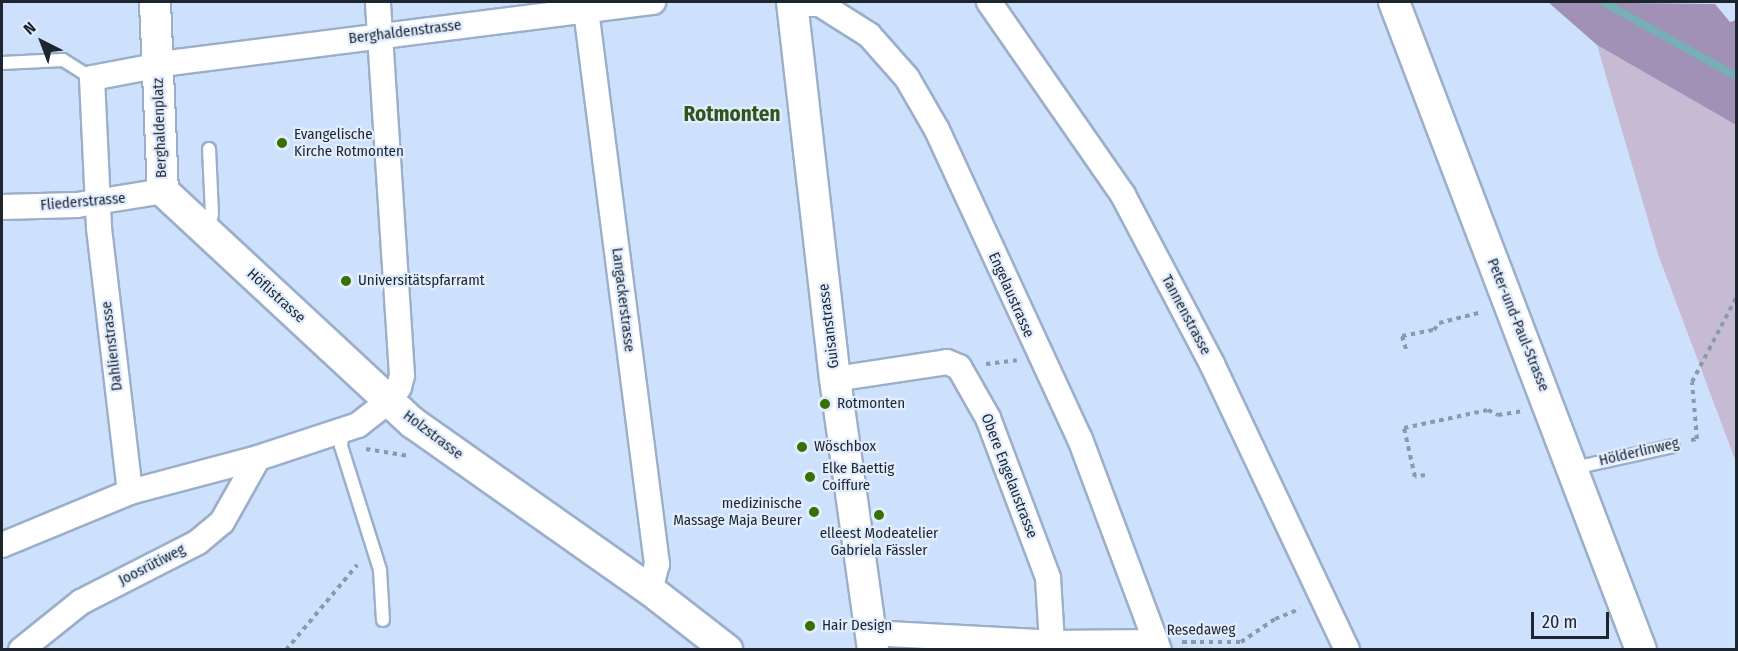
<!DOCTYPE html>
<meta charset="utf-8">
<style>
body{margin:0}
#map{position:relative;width:1738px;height:651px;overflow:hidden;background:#cde1fd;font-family:"Fira Sans Condensed",sans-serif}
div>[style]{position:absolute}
.green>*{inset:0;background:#c6bbd3}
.forest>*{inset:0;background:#a291b7}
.stream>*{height:8px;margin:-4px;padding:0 4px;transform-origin:4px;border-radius:4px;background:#78aeb6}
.path>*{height:4px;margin-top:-2px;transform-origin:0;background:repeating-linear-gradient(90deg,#8a99ae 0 4.5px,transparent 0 9px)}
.roads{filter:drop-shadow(2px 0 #9cafca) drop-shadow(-2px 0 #9cafca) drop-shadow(0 2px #9cafca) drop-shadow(0 -2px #9cafca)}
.service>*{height:12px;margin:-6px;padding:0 6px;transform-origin:6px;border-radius:6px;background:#fff}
.minor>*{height:24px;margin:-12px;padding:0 12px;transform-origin:12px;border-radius:12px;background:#fff}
.tertiary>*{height:30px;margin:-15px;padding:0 15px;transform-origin:15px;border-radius:15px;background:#fff}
.dots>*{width:16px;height:16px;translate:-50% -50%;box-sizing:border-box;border:3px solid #e1edfe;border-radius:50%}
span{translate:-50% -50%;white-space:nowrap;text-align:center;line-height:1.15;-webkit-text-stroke:4.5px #e1edfe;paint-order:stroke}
.street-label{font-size:15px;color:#1d252f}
.poi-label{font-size:15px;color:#1d252f}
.left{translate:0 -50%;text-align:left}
.right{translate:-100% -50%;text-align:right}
.district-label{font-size:21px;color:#2f5518;font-weight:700}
.frame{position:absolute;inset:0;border:3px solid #1d252f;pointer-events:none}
.north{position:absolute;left:12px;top:12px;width:60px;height:60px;-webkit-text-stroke:4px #e1edfe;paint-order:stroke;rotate:318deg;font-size:16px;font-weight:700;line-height:24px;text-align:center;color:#1d252f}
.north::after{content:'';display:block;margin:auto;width:21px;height:27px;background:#1d252f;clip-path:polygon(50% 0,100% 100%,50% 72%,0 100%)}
.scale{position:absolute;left:1531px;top:612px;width:78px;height:27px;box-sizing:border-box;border:3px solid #1d252f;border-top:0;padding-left:8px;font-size:18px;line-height:21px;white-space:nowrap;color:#1d252f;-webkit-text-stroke:4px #e1edfe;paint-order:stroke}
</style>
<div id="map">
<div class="green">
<div style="clip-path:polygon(1597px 45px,1736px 125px,1736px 462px,1658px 254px)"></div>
</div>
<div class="forest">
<div style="clip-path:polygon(1548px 2px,1715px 4px,1730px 22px,1736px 20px,1736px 125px,1597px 45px)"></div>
</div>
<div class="stream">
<div style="left:1603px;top:2px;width:152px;rotate:29.1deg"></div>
</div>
<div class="path">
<div style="left:1406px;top:349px;width:14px;rotate:-107deg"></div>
<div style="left:1402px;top:336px;width:33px;rotate:-11deg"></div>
<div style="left:1434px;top:330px;width:9px;rotate:-54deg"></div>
<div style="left:1439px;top:323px;width:44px;rotate:-14.3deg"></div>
<div style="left:986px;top:364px;width:31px;rotate:-7deg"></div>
<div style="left:1691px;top:440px;width:6px;rotate:-9deg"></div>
<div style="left:1697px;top:439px;width:57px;rotate:-95deg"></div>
<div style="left:1692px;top:382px;width:95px;rotate:-62.4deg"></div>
<div style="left:366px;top:449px;width:44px;rotate:9.2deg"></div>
<div style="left:1425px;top:475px;width:10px;rotate:169deg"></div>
<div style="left:1415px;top:477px;width:50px;rotate:-102.7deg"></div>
<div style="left:1404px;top:428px;width:86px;rotate:-12.1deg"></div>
<div style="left:1488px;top:410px;width:11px;rotate:27deg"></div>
<div style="left:1498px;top:415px;width:24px;rotate:-9deg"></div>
<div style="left:1182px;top:642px;width:59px"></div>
<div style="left:1241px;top:642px;width:41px;rotate:-34.1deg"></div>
<div style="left:1275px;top:619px;width:27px;rotate:-22deg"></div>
<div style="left:286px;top:650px;width:111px;rotate:-50.1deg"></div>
</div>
<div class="roads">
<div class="service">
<div style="left:2px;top:63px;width:61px;rotate:-2.8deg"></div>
<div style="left:63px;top:60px;width:34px;rotate:32deg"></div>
<div style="left:208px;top:231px;width:17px;rotate:-77deg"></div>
<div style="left:212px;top:214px;width:65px;rotate:-92.6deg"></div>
<div style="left:343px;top:431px;width:15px;rotate:98deg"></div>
<div style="left:341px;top:446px;width:130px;rotate:72.5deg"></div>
<div style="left:380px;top:570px;width:50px;rotate:86.6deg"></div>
<div style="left:1574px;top:468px;width:101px;rotate:-12.5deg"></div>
</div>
<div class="minor">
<div style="left:989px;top:2px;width:235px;rotate:55.2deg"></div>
<div style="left:1123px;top:195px;width:191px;rotate:62.2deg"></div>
<div style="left:1212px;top:364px;width:316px;rotate:64.7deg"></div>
<div style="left:792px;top:4px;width:28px"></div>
<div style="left:820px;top:4px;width:58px;rotate:32.3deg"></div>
<div style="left:869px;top:35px;width:57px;rotate:48.5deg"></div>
<div style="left:907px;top:78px;width:60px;rotate:60deg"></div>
<div style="left:937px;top:130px;width:340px;rotate:65.2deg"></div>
<div style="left:1080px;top:439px;width:225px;rotate:69.5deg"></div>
<div style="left:586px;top:10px;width:559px;rotate:82.7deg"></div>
<div style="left:657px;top:564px;width:27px;rotate:105deg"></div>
<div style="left:2px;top:207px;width:75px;rotate:-1.5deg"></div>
<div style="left:77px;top:205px;width:87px;rotate:-9.2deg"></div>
<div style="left:835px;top:379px;width:113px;rotate:-8.6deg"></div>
<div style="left:947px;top:362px;width:13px;rotate:23deg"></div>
<div style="left:959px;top:367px;width:59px;rotate:60.4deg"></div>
<div style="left:988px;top:418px;width:171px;rotate:69.4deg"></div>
<div style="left:1048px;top:578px;width:65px;rotate:86.5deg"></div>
<div style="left:130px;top:492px;width:267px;rotate:-96.7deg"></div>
<div style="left:99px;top:227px;width:149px;rotate:-92.7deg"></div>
<div style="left:92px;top:78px;width:86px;rotate:-10.7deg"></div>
<div style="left:177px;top:62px;width:480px;rotate:-7.2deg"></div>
<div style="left:2px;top:545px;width:139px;rotate:-22.5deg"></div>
<div style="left:130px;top:492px;width:132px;rotate:-14.9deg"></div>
<div style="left:258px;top:458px;width:105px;rotate:-18.3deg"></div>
<div style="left:358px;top:425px;width:41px;rotate:-38deg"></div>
<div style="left:390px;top:400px;width:16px;rotate:-55deg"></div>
<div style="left:399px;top:387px;width:12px;rotate:-76deg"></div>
<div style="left:402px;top:375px;width:374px;rotate:-93.7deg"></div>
<div style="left:870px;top:633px;width:182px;rotate:3.1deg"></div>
<div style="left:1052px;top:643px;width:104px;rotate:-0.6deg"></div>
<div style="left:21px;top:650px;width:77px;rotate:-38.7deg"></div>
<div style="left:81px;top:602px;width:131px;rotate:-27.1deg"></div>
<div style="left:198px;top:542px;width:31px;rotate:-40deg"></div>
<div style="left:222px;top:522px;width:73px;rotate:-60.6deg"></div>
</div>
<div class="tertiary">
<div style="left:155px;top:2px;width:189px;rotate:87.6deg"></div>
<div style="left:163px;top:191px;width:341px;rotate:42.9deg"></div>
<div style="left:413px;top:423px;width:290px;rotate:35.2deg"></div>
<div style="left:650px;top:590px;width:98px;rotate:37.9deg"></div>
<div style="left:792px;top:2px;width:379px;rotate:83.5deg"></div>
<div style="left:835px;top:379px;width:274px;rotate:82deg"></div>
<div style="left:1394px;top:2px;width:693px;rotate:69.13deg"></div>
</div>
</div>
<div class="dots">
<div style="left:282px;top:143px;background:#367101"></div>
<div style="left:346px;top:281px;background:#367101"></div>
<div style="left:825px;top:404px;background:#367101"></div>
<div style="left:802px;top:447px;background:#367101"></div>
<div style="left:810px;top:477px;background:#367101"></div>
<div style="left:814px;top:512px;background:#367101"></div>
<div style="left:879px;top:515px;background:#367101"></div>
<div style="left:810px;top:626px;background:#367101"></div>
</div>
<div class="street-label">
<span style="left:405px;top:32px;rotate:-7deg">Berghaldenstrasse</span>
<span style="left:160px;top:128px;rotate:-92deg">Berghaldenplatz</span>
<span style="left:83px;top:202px;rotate:-5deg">Fliederstrasse</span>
<span style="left:1011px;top:295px;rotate:66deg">Engelaustrasse</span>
<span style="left:276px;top:296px;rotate:42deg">Höflistrasse</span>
<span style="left:623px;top:300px;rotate:83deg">Langackerstrasse</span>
<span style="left:1186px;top:315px;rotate:62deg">Tannenstrasse</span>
<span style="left:1518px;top:325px;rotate:68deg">Peter-und-Paul-Strasse</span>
<span style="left:829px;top:326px;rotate:-97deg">Guisanstrasse</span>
<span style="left:112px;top:346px;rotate:-97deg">Dahlienstrasse</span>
<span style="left:433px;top:435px;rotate:37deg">Holzstrasse</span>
<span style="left:1639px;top:452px;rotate:-13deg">Hölderlinweg</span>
<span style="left:1009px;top:476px;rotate:69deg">Obere Engelaustrasse</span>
<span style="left:152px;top:565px;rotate:-27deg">Joosrütiweg</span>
<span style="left:1201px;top:630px;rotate:-1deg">Resedaweg</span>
</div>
<div class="poi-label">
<span class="left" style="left:294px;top:143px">Evangelische<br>Kirche Rotmonten</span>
<span class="left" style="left:358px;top:281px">Universitätspfarramt</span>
<span class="left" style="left:837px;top:404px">Rotmonten</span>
<span class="left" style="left:814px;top:447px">Wöschbox</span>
<span class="left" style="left:822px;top:477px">Elke Baettig<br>Coiffure</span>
<span class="right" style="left:802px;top:512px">medizinische<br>Massage Maja Beurer</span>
<span style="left:879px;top:542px">elleest Modeatelier<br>Gabriela Fässler</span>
<span class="left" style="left:822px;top:626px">Hair Design</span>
</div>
<div class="district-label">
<span style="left:732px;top:114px">Rotmonten</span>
</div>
<div class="frame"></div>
<div class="north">N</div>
<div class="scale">20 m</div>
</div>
